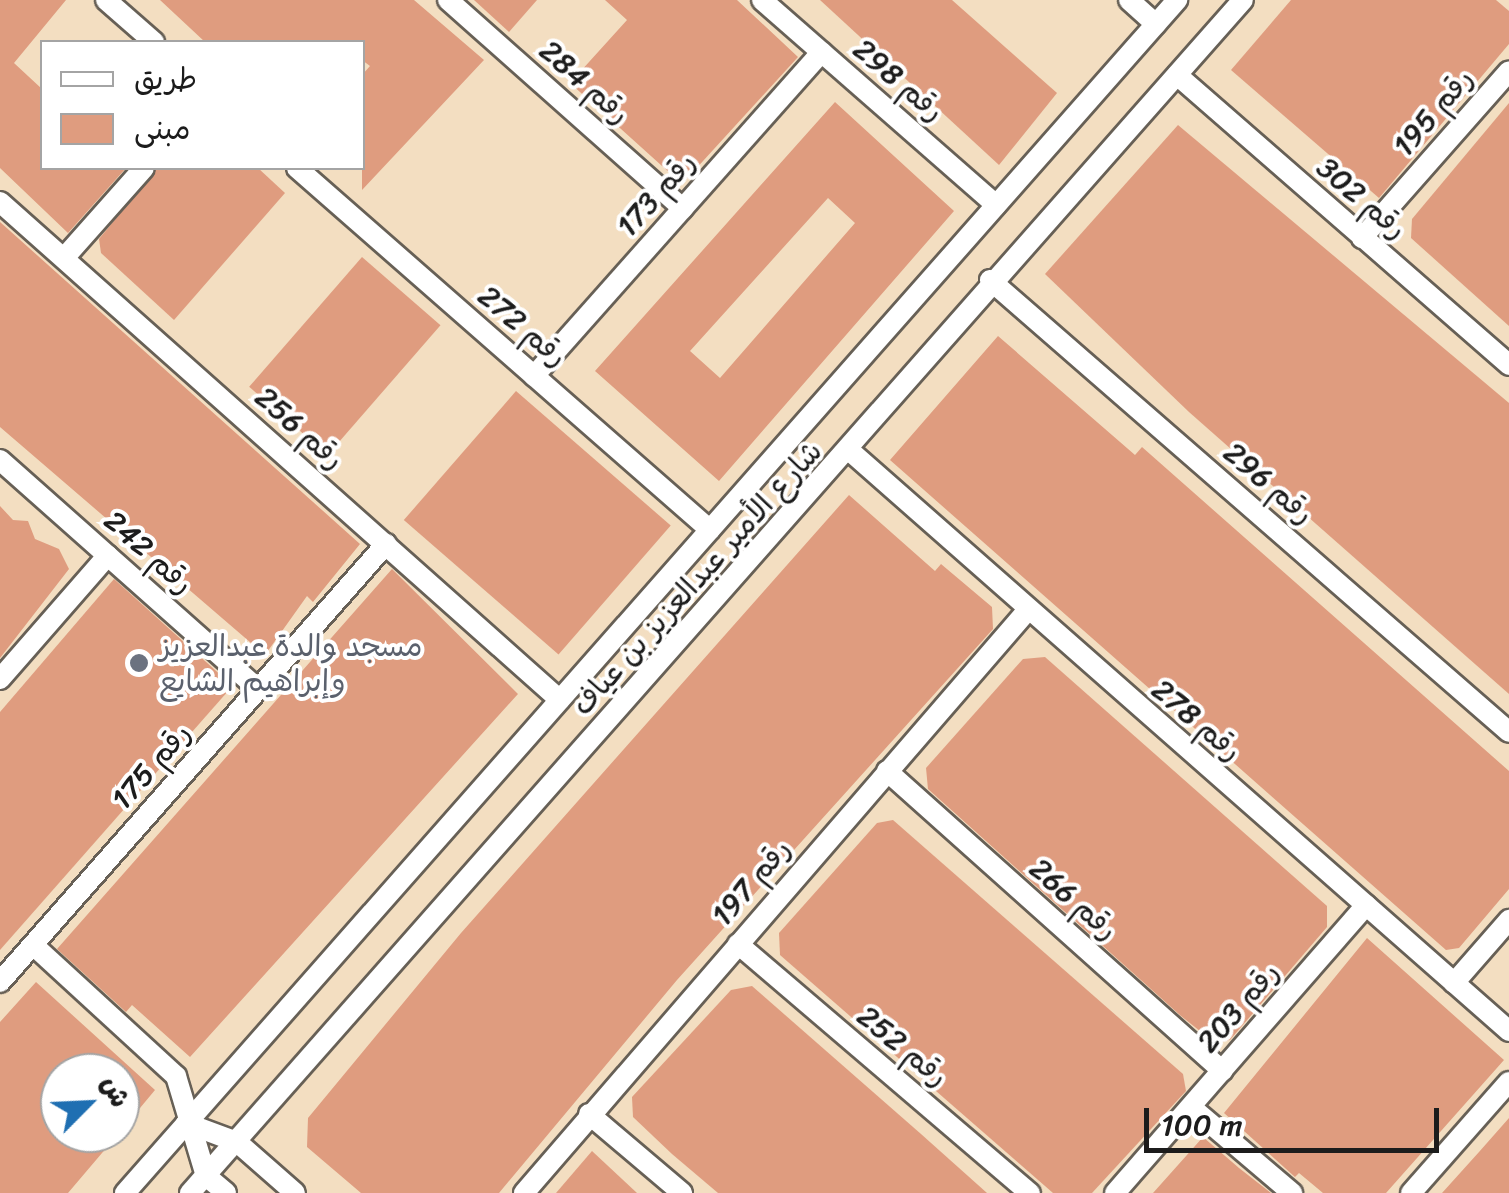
<!DOCTYPE html>
<meta charset="utf-8">
<style>
body{margin:0}
#map{position:relative;width:1509px;height:1193px;overflow:hidden;background:#f3dec1;font-family:Sriracha,"Playpen Sans Arabic",sans-serif}
div>[style]{position:absolute}
.building>*{inset:0;background:#df9c7f;transform-origin:0 0}
.roads{filter:drop-shadow(2px 0 #676056) drop-shadow(-2px 0 #676056) drop-shadow(0 2px #676056) drop-shadow(0 -2px #676056)}
.minor>*{height:20px;margin:-10px;padding:0 10px;transform-origin:10px;border-radius:10px;background:#fff}
.dots>*{width:28px;height:28px;translate:-50% -50%;box-sizing:border-box;border:5px solid #fff;border-radius:50%}
span{translate:-50% -50%;white-space:nowrap;text-align:center;line-height:1.15;-webkit-text-stroke:8px #fff;paint-order:stroke}
.street-label{font-size:30px;color:#1c1c1c}
.worship-label{font-size:30px;color:#5b616d}
.left{translate:0 -50%;text-align:left}
.legend{position:absolute;left:40px;top:40px;width:325px;height:130px;box-sizing:border-box;background:#fff;border:2px solid #a4a4a4;margin:0;padding:12px 18px;list-style:none;font-size:30px;color:#1c1c1c}
.legend li{display:flex;align-items:center;gap:20px;height:50px}
.legend b{width:50px;border:2px solid #a4a4a4}
.north{position:absolute;left:40px;top:1053px;width:100px;height:100px;box-sizing:border-box;background:#fff;border:2px solid #a4a4a4;border-radius:50%;rotate:66deg;font-size:28px;font-weight:700;line-height:40px;text-align:center;color:#1c1c1c}
.north::after{content:'';display:block;margin:auto;width:35px;height:45px;background:#1f6fb2;clip-path:polygon(50% 0,100% 100%,50% 72%,0 100%)}
.scale{position:absolute;left:1144px;top:1108px;width:295px;height:45px;box-sizing:border-box;border:5px solid #1c1c1c;border-top:0;padding-left:12px;font-size:30px;line-height:35px;white-space:nowrap;color:#1c1c1c;-webkit-text-stroke:8px #fff;paint-order:stroke}
</style>
<div id="map">
<div class="building">
<div style="clip-path:polygon(0 0,66px 0,14px 63px,42px 89px,42px 168px,126px 168px,68px 233px,0 168px)"></div>
<div style="clip-path:polygon(160px 0,414px 0,484px 60px,362px 190px,362px 75px,370px 66px,362px 60px,362px 42px,205px 42px)"></div>
<div style="clip-path:polygon(474px 0,537px 0,509px 32px)"></div>
<div style="clip-path:polygon(605px 0,737px 0,798px 57px,682px 184px,570px 83px,627px 20px)"></div>
<div style="clip-path:polygon(820px 0,952px 0,1057px 93px,999px 165px)"></div>
<div style="clip-path:polygon(1291px 0,1496px 0,1509px 11px,1509px 44px,1379px 198px,1231px 70px)"></div>
<div style="clip-path:polygon(evenodd,835px 102px,954px 211px,719px 481px,595px 371px,835px 102px,828px 198px,855px 223px,720px 378px,690px 351px,828px 198px)"></div>
<div style="clip-path:polygon(1509px 103px,1509px 326px,1411px 238px,1412px 219px)"></div>
<div style="clip-path:polygon(1178px 125px,1509px 403px,1509px 694px,1189px 412px,1045px 274px)"></div>
<div style="clip-path:polygon(157px 168px,258px 168px,285px 193px,174px 320px,101px 253px,99px 239px)"></div>
<div style="clip-path:polygon(0 222px,360px 544px,313px 602px,307px 596px,265px 655px,0 427px)"></div>
<div style="left:362px;top:257px;width:104px;height:172px;rotate:41deg"></div>
<div style="clip-path:polygon(998px 336px,1135px 455px,1142px 447px,1509px 771px,1509px 889px,1459px 948px,1446px 950px,890px 460px)"></div>
<div style="left:516px;top:391px;width:205px;height:171px;rotate:41deg"></div>
<div style="clip-path:polygon(849px 495px,935px 571px,941px 564px,992px 607px,993px 629px,677px 980px,499px 1193px,361px 1193px,307px 1147px,308px 1118px,461px 933px)"></div>
<div style="clip-path:polygon(0 506px,13px 520px,28px 521px,35px 539px,59px 549px,69px 569px,0 658px)"></div>
<div style="clip-path:polygon(392px 569px,518px 694px,190px 1057px,132px 1005px,126px 1012px,57px 949px)"></div>
<div style="clip-path:polygon(114px 579px,225px 679px,229px 690px,0 950px,0 712px)"></div>
<div style="clip-path:polygon(1045px 657px,1327px 906px,1327px 927px,1230px 1040px,1215px 1043px,1181px 1016px,928px 789px,926px 768px,1023px 659px)"></div>
<div style="clip-path:polygon(893px 820px,1183px 1074px,1186px 1091px,1092px 1193px,1053px 1193px,780px 955px,779px 933px,877px 823px)"></div>
<div style="clip-path:polygon(1367px 938px,1504px 1060px,1386px 1193px,1323px 1193px,1299px 1173px,1295px 1177px,1224px 1113px)"></div>
<div style="clip-path:polygon(36px 982px,155px 1090px,120px 1132px,120px 1073px,60px 1073px,60px 1133px,119px 1133px,68px 1193px,0 1193px,0 1022px)"></div>
<div style="clip-path:polygon(752px 986px,921px 1134px,987px 1193px,718px 1193px,672px 1154px,633px 1117px,632px 1097px,731px 990px)"></div>
<div style="clip-path:polygon(1509px 1118px,1509px 1193px,1442px 1193px,1479px 1152px)"></div>
<div style="clip-path:polygon(1203px 1137px,1239px 1168px,1271px 1193px,1153px 1193px)"></div>
<div style="clip-path:polygon(592px 1151px,637px 1193px,556px 1193px)"></div>
</div>
<div class="roads">
<div class="minor">
<div style="left:106px;top:0;width:64px;rotate:41.2deg"></div>
<div style="left:448px;top:0;width:314px;rotate:41.6deg"></div>
<div style="left:762px;top:0;width:311px;rotate:41.2deg"></div>
<div style="left:1129px;top:0;width:36px;rotate:42deg"></div>
<div style="left:1177px;top:75px;width:441px;rotate:41.1deg"></div>
<div style="left:297px;top:168px;width:549px;rotate:41.23deg"></div>
<div style="left:0;top:202px;width:749px;rotate:41.65deg"></div>
<div style="left:1362px;top:238px;width:222px;rotate:-48.6deg"></div>
<div style="left:64px;top:258px;width:120px;rotate:-48.4deg"></div>
<div style="left:990px;top:280px;width:688px;rotate:41.05deg"></div>
<div style="left:534px;top:376px;width:433px;rotate:-48.4deg"></div>
<div style="left:850px;top:451px;width:878px;rotate:41.35deg"></div>
<div style="left:0;top:460px;width:345px;rotate:41.6deg"></div>
<div style="left:0;top:679px;width:164px;rotate:-48.9deg"></div>
<div style="left:887px;top:771px;width:450px;rotate:41.8deg"></div>
<div style="left:738px;top:944px;width:384px;rotate:40.5deg"></div>
<div style="left:33px;top:945px;width:194px;rotate:42.5deg"></div>
<div style="left:176px;top:1076px;width:104px;rotate:73.3deg"></div>
<div style="left:206px;top:1176px;width:26px;rotate:40deg"></div>
<div style="left:0;top:982px;width:584px;rotate:-48.61deg"></div>
<div style="left:1454px;top:983px;width:84px;rotate:-48.9deg"></div>
<div style="left:1191px;top:1107px;width:133px;rotate:40.4deg"></div>
<div style="left:589px;top:1114px;width:122px;rotate:40.3deg"></div>
<div style="left:186px;top:1123px;width:54px;rotate:20.4deg"></div>
<div style="left:237px;top:1142px;width:77px;rotate:41.3deg"></div>
<div style="left:125px;top:1193px;width:1591px;rotate:-48.59deg"></div>
<div style="left:190px;top:1193px;width:1591px;rotate:-48.57deg"></div>
<div style="left:524px;top:1193px;width:768px;rotate:-49.17deg"></div>
<div style="left:1115px;top:1193px;width:382px;rotate:-48.9deg"></div>
<div style="left:1411px;top:1193px;width:148px;rotate:-48.6deg"></div>
</div>
</div>
<div class="dots">
<div style="left:139px;top:663px;background:#6b7280"></div>
</div>
<div class="street-label">
<span style="left:899px;top:80px;rotate:41deg">رقم 298</span>
<span style="left:585px;top:82px;rotate:42deg">رقم 284</span>
<span style="left:1433px;top:112px;rotate:-49deg">رقم 195</span>
<span style="left:656px;top:194px;rotate:-48deg">رقم 173</span>
<span style="left:1362px;top:198px;rotate:41deg">رقم 302</span>
<span style="left:523px;top:326px;rotate:41deg">رقم 272</span>
<span style="left:300px;top:428px;rotate:42deg">رقم 256</span>
<span style="left:1269px;top:483px;rotate:41deg">رقم 296</span>
<span style="left:149px;top:552px;rotate:42deg">رقم 242</span>
<span style="left:697px;top:578px;rotate:-48deg">شارع الأمير عبدالعزيز بن عياف</span>
<span style="left:1197px;top:720px;rotate:41deg">رقم 278</span>
<span style="left:151px;top:766px;rotate:-49deg">رقم 175</span>
<span style="left:751px;top:882px;rotate:-49deg">رقم 197</span>
<span style="left:1074px;top:899px;rotate:42deg">رقم 266</span>
<span style="left:1238px;top:1007px;rotate:-49deg">رقم 203</span>
<span style="left:903px;top:1046px;rotate:40deg">رقم 252</span>
</div>
<div class="worship-label">
<span class="left" style="left:159px;top:663px">مسجد والدة عبدالعزيز<br>وإبراهيم الشايع</span>
</div>
<ul class="legend">
<li><b style="height:12px;background:#fff"></b>طريق</li>
<li><b style="height:28px;background:#df9c7f"></b>مبنى</li>
</ul>
<div class="north">ش</div>
<div class="scale">100 m</div>
</div>
